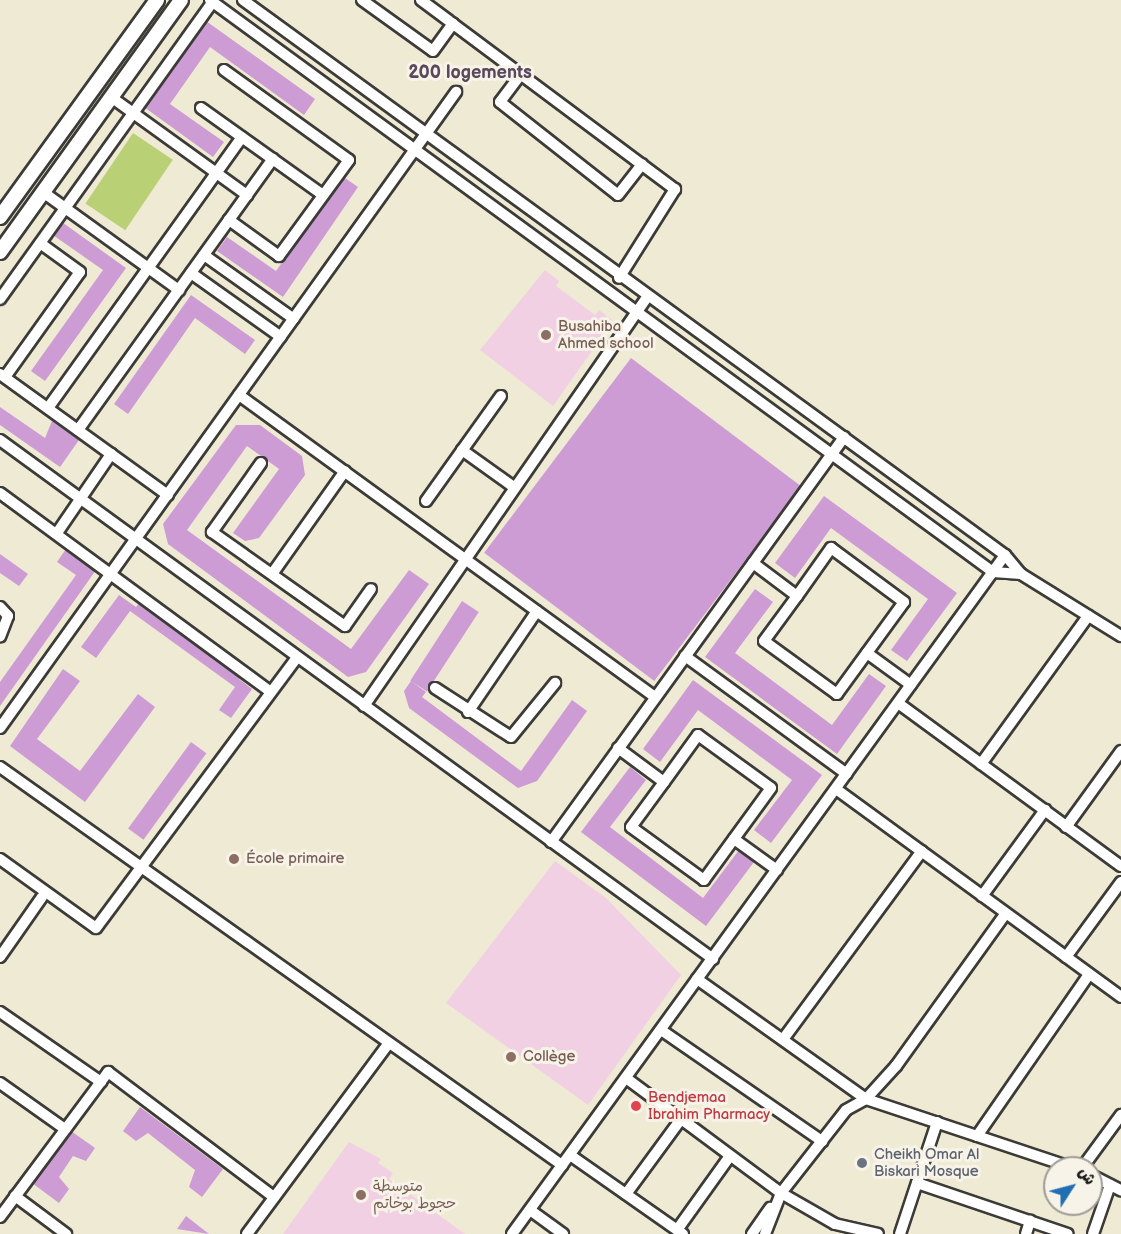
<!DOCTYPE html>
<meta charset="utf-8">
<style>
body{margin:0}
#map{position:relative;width:1121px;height:1234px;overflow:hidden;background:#efead3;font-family:"Balsamiq Sans","Playpen Sans Arabic",sans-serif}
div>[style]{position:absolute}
.built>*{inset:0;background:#f1d0e3}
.green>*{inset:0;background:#bad075;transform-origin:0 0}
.building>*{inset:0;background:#cd9cd5;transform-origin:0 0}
.roads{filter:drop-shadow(2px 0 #3c3b37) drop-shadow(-2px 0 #3c3b37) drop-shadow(0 2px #3c3b37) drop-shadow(0 -2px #3c3b37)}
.minor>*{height:10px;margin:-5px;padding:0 5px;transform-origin:5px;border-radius:5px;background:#fff}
.secondary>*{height:14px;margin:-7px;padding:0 7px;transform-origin:7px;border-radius:7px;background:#fff}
.dots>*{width:16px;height:16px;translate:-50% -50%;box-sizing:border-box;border:3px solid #f7f3e8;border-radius:50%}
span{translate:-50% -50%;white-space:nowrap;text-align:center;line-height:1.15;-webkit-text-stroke:6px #f7f3e8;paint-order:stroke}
.education-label{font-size:15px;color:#785e54}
.left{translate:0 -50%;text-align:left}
.health-label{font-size:15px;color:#be3a42}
.worship-label{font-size:15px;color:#5b616d}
.quarter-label{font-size:18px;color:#5a495d;font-weight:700}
.north{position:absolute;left:1043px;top:1156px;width:60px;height:60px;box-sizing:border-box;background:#f7f3e8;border:2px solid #9f9d96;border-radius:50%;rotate:54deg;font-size:16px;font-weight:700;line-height:24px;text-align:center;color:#1c1c1c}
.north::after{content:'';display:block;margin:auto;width:21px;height:27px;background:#1f6fb2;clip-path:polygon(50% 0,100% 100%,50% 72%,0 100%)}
</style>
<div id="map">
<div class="built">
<div style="clip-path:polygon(545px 270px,559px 281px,556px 286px,595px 315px,599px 310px,613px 321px,553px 406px,480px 350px)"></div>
<div style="clip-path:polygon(555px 861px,606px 898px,681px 975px,588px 1105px,446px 1003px)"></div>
<div style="clip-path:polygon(349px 1142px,381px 1159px,378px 1163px,393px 1173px,389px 1179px,465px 1234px,283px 1234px)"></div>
</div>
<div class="green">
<div style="left:133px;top:133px;width:48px;height:85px;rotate:34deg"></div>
</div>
<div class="building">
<div style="clip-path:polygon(206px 21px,315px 99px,304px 115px,210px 47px,170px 104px,224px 142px,213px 157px,144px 107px)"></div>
<div style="clip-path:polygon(342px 176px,358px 187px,283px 297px,217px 251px,227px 237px,276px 271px)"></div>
<div style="clip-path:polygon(59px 220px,126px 268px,45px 381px,31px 371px,103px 270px,50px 233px)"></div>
<div style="clip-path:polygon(191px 295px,255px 340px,245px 354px,195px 318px,128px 414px,114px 404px)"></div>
<div style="left:631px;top:358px;width:213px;height:244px;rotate:37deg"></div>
<div style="clip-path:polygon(0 407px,45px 438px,52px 421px,79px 440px,60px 467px,0 425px)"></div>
<div style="clip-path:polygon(236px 425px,260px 425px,302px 456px,305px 475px,259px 538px,245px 541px,233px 533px,279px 469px,247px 446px,187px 530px,351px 649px,409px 570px,429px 584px,366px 672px,348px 677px,168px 544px,163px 524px)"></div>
<div style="clip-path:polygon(824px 496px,957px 593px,907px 661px,891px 650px,928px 599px,831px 528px,795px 578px,775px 563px)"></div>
<div style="clip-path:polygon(66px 549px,96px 570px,0 706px,0 682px,76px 575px,57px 562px)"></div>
<div style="clip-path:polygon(0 554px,28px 574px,19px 586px,0 573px)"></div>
<div style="clip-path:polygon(755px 589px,773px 602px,735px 653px,832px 725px,869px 674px,886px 686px,837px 754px,705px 657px)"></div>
<div style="clip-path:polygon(119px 595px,136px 607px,140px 602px,241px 675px,239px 679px,252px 689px,231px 718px,219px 710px,235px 687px,130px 611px,96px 658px,81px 647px)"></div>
<div style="left:462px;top:601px;width:20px;height:95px;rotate:33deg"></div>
<div style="clip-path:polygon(63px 669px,80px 681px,37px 739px,80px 771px,138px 694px,155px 707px,85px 802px,10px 746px)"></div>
<div style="clip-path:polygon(693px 680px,822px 775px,771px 843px,754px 830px,792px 780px,698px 710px,660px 762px,643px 749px)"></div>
<div style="clip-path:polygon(411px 681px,426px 692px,422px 697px,521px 771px,572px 700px,587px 711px,537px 781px,518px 788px,409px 708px,404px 691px)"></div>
<div style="left:191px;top:742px;width:19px;height:107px;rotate:36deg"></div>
<div style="clip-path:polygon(630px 767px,646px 780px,610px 827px,703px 898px,739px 850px,754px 862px,706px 926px,581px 832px)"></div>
<div style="clip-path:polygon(140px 1107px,223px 1169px,202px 1197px,189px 1187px,195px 1170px,148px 1133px,136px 1141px,123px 1131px)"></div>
<div style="clip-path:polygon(71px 1131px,95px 1148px,86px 1161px,73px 1156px,59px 1177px,69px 1189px,59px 1203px,32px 1183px)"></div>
<div style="clip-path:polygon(186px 1216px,209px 1234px,177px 1229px)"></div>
</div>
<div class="roads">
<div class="minor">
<div style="left:210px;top:0;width:970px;rotate:36.15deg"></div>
<div style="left:993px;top:572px;width:28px;rotate:4deg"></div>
<div style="left:243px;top:0;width:943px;rotate:36.07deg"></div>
<div style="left:1005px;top:555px;width:25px;rotate:50deg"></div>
<div style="left:1021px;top:574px;width:118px;rotate:31.8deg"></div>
<div style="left:362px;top:0;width:87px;rotate:35.7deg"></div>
<div style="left:433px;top:51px;width:34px;rotate:-54deg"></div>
<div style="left:421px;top:0;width:317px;rotate:36.7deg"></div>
<div style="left:675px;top:189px;width:105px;rotate:122.2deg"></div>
<div style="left:224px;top:70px;width:154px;rotate:35.8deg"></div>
<div style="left:349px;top:160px;width:119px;rotate:126.1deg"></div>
<div style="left:279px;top:256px;width:62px;rotate:-144.2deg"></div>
<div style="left:521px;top:74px;width:35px;rotate:127deg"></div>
<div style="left:500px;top:102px;width:150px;rotate:38.2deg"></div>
<div style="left:618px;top:195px;width:39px;rotate:-52deg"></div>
<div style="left:111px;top:97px;width:168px;rotate:35.8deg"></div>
<div style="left:201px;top:108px;width:150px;rotate:35.5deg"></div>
<div style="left:43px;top:192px;width:168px;rotate:35.8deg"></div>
<div style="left:204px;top:255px;width:110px;rotate:35.4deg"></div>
<div style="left:191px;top:273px;width:110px;rotate:35.4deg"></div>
<div style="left:0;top:299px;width:365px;rotate:-54.4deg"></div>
<div style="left:0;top:374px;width:207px;rotate:35.8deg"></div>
<div style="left:5px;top:377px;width:129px;rotate:-54.5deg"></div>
<div style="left:80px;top:272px;width:49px;rotate:-144.1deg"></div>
<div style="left:239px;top:395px;width:514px;rotate:35.98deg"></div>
<div style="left:48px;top:408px;width:333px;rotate:-54.4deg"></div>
<div style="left:78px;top:430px;width:334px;rotate:-54.3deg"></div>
<div style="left:0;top:440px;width:882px;rotate:36.05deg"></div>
<div style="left:462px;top:450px;width:65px;rotate:35.6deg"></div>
<div style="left:261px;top:463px;width:85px;rotate:125.4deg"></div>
<div style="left:212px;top:532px;width:163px;rotate:35.3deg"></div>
<div style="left:345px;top:626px;width:45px;rotate:-54.9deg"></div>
<div style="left:0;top:493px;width:336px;rotate:36.3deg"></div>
<div style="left:426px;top:501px;width:129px;rotate:-54.5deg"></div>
<div style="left:57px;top:533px;width:96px;rotate:-55.6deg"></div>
<div style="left:753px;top:563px;width:55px;rotate:36.9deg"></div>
<div style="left:797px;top:596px;width:59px;rotate:-54.7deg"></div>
<div style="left:831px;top:548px;width:91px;rotate:36.5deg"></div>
<div style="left:904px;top:602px;width:114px;rotate:126.1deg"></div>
<div style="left:837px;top:694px;width:90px;rotate:-144deg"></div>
<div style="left:764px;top:641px;width:56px;rotate:-53.7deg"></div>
<div style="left:272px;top:574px;width:126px;rotate:-54.7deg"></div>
<div style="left:0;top:607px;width:12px;rotate:48deg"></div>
<div style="left:8px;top:616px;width:22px;rotate:111deg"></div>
<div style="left:867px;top:653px;width:54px;rotate:36deg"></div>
<div style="left:685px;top:656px;width:200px;rotate:36.1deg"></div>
<div style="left:435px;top:688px;width:90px;rotate:32.8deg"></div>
<div style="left:511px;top:737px;width:70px;rotate:-50.8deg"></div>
<div style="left:898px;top:703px;width:276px;rotate:36.2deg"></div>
<div style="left:364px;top:706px;width:497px;rotate:-55.3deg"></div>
<div style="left:468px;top:712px;width:122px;rotate:-55.7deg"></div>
<div style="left:0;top:728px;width:783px;rotate:-54.36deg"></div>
<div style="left:618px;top:748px;width:57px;rotate:36.5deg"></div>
<div style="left:664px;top:782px;width:58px;rotate:-54.1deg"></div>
<div style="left:698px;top:735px;width:90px;rotate:36deg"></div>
<div style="left:771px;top:788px;width:114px;rotate:126.1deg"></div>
<div style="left:704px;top:880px;width:90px;rotate:-144deg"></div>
<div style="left:631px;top:827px;width:56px;rotate:-53.7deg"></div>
<div style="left:981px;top:764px;width:183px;rotate:-54.1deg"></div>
<div style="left:0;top:767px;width:689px;rotate:35.31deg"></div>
<div style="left:836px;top:789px;width:353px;rotate:36.1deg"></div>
<div style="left:1066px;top:827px;width:94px;rotate:-54.1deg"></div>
<div style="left:734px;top:839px;width:53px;rotate:35.8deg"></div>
<div style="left:551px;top:842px;width:500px;rotate:-54.1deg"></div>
<div style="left:0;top:859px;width:118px;rotate:35.7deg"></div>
<div style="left:96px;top:928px;width:337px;rotate:-53.4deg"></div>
<div style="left:982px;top:896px;width:107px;rotate:-53.8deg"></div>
<div style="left:0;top:957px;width:73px;rotate:-55deg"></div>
<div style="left:1066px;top:957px;width:93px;rotate:-53.7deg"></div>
<div style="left:697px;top:979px;width:207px;rotate:35.4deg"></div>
<div style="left:866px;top:1099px;width:219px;rotate:18.4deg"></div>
<div style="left:0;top:1012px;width:123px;rotate:34.7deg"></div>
<div style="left:661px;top:1030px;width:196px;rotate:34.6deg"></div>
<div style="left:784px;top:1038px;width:232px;rotate:-53.6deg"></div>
<div style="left:626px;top:1078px;width:193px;rotate:36.6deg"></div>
<div style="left:781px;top:1193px;width:62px;rotate:29.9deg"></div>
<div style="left:835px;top:1224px;width:44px;rotate:13.1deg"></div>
<div style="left:0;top:1083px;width:80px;rotate:35.3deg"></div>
<div style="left:977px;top:1136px;width:197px;rotate:-55.3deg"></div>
<div style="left:570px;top:1155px;width:138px;rotate:35deg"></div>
<div style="left:1082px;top:1168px;width:66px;rotate:-53.7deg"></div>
<div style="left:1091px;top:1175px;width:34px;rotate:27deg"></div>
<div style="left:917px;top:1183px;width:159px;rotate:18.7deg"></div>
<div style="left:626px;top:1194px;width:93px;rotate:-53.7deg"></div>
<div style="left:15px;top:1196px;width:64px;rotate:36.7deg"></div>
<div style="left:530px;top:1210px;width:41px;rotate:36deg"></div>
<div style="left:0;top:1217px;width:181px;rotate:-53.3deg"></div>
<div style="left:108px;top:1072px;width:208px;rotate:37deg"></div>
<div style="left:677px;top:1230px;width:91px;rotate:-54.4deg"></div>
<div style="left:247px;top:1234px;width:238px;rotate:-53.4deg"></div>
<div style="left:512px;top:1234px;width:839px;rotate:-54.02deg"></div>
<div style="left:752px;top:1234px;width:32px;rotate:-55deg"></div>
<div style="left:765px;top:1234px;width:44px;rotate:-68.7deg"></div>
<div style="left:781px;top:1193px;width:105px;rotate:-51.9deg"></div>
<div style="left:846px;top:1110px;width:23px;rotate:-29deg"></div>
<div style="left:866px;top:1099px;width:45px;rotate:-47.7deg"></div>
<div style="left:896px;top:1066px;width:188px;rotate:-54.3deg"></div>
<div style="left:900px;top:1234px;width:118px;rotate:-71.7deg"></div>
<div style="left:1026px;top:1234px;width:14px;rotate:-73deg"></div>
<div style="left:1093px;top:1234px;width:52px;rotate:-70.9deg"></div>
</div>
<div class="secondary">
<div style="left:0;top:217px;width:268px;rotate:-54.1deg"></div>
<div style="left:0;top:252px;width:310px;rotate:-54.3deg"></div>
</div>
</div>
<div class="dots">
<div style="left:546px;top:335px;background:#8d6e63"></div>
<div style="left:234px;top:859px;background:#8d6e63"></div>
<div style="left:511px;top:1057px;background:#8d6e63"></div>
<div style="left:636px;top:1106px;background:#e0444e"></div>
<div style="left:862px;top:1163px;background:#6b7280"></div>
<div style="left:361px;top:1195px;background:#8d6e63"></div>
</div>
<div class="education-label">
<span class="left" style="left:558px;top:335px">Busahiba<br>Ahmed school</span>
<span class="left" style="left:246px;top:859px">École primaire</span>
<span class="left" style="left:523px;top:1057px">Collège</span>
<span class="left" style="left:373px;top:1195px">متوسطة<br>حجوط بوخاتم</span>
</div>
<div class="health-label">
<span class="left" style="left:648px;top:1106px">Bendjemaa<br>Ibrahim Pharmacy</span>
</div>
<div class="worship-label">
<span class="left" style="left:874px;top:1163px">Cheikh Omar Al<br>Biskari Mosque</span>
</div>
<div class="quarter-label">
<span style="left:470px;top:73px">200 logements</span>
</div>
<div class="north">ش</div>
</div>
